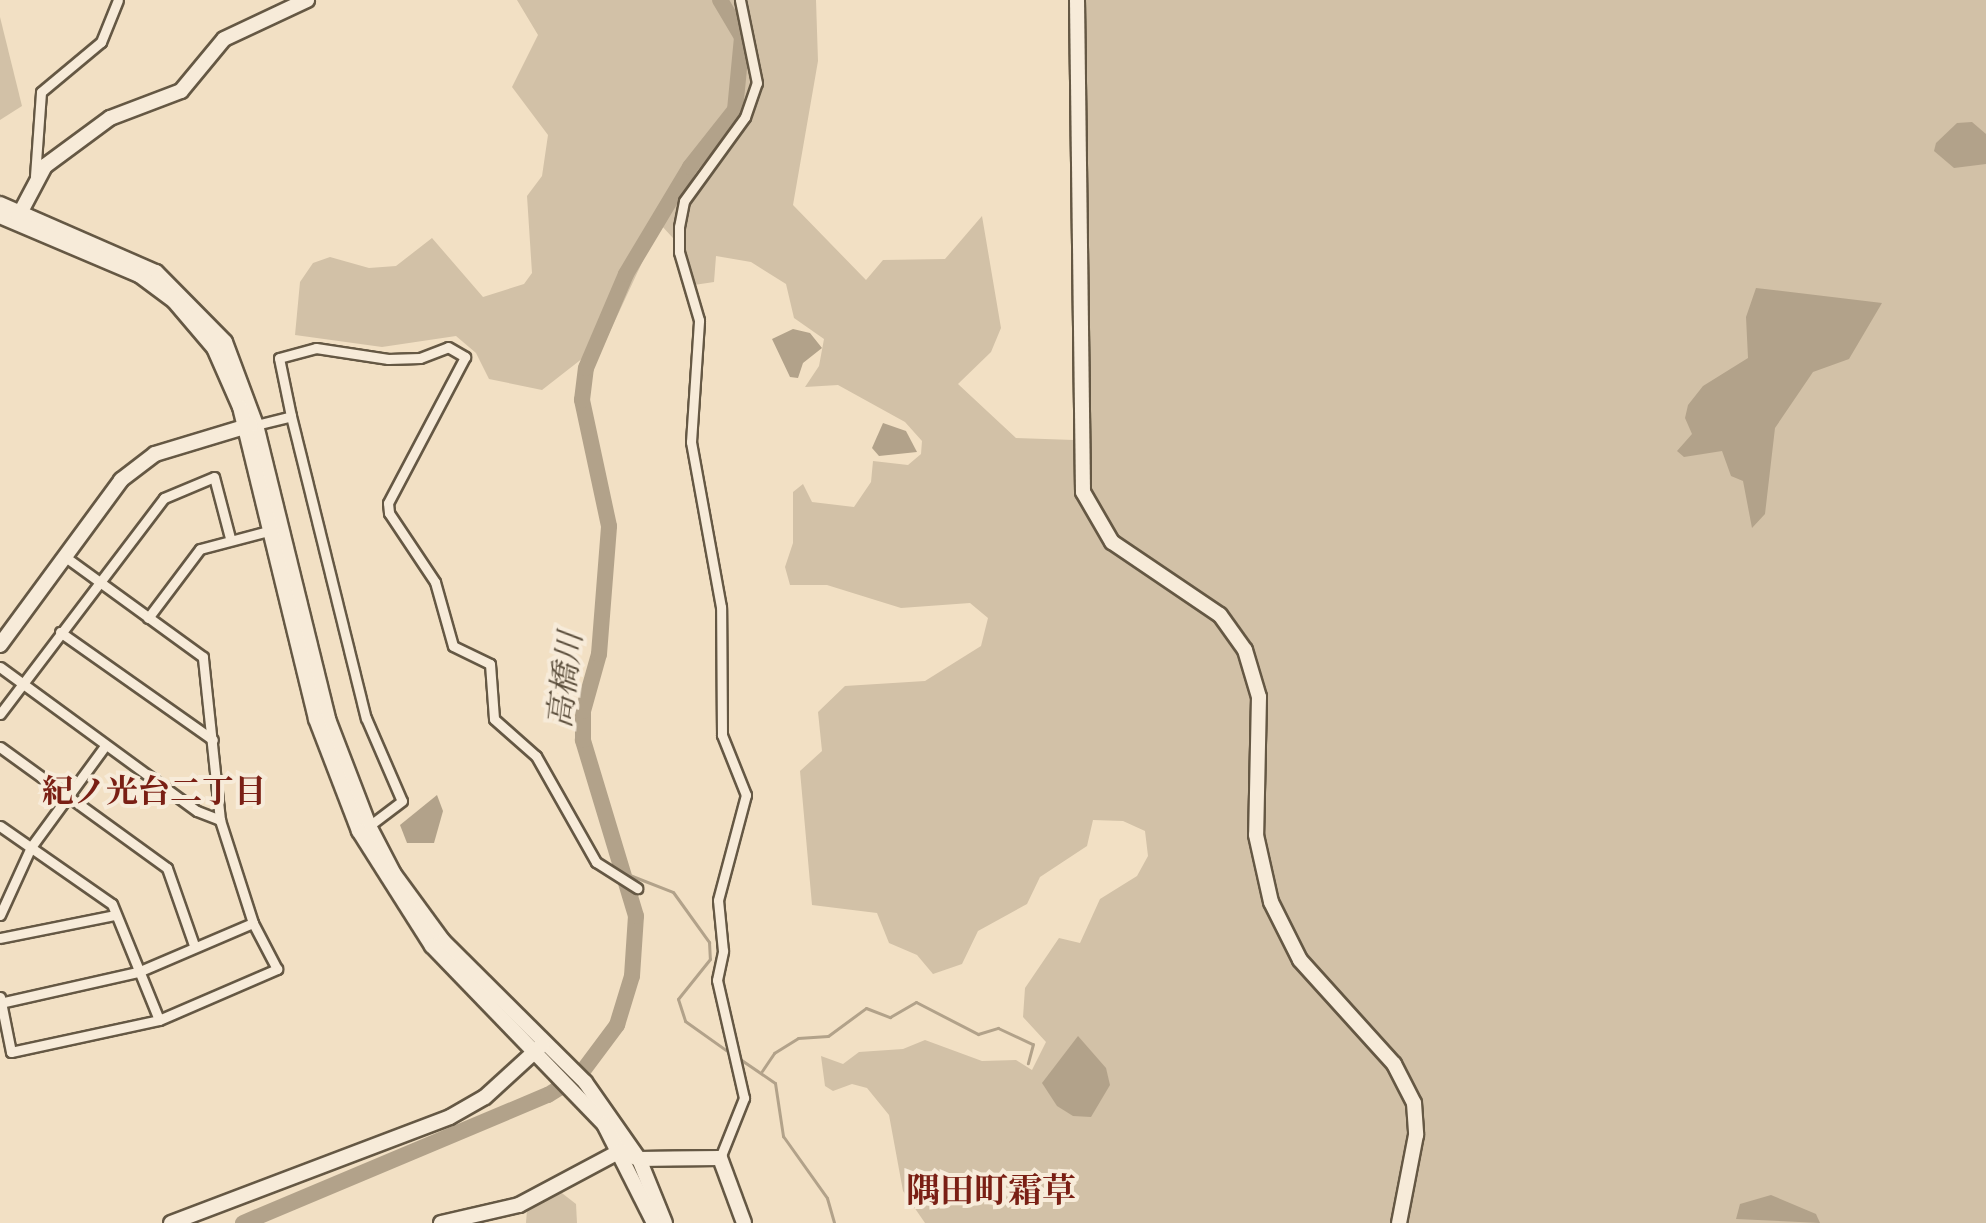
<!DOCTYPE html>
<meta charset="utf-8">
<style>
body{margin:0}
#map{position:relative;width:1986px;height:1223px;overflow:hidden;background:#f2e0c4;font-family:Cardo,"Noto Serif JP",serif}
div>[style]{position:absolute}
.green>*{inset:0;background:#d2c1a7}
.water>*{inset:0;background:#b2a28a}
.stream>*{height:3px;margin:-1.5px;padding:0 1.5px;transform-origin:1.5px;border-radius:1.5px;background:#b2a28a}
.river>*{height:16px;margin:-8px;padding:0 8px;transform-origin:8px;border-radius:8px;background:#b2a28a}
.roads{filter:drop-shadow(2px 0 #655844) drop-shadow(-2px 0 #655844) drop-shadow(0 2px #655844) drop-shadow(0 -2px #655844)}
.street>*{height:9px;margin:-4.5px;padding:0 4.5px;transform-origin:4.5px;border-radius:4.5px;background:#f7ebd9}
.secondary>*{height:14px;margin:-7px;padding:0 7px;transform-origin:7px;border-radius:7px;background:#f7ebd9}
span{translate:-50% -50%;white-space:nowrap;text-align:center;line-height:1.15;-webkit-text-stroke:8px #f7ebd9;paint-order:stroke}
.water-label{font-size:32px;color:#5b4e3c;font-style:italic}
.neighbourhood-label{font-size:32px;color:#7a1f14;font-weight:700}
.quarter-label{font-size:34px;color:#7a1f14;font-weight:700}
</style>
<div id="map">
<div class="green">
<div style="clip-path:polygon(517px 0,816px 0,818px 61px,793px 205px,866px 280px,883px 260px,945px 259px,982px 216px,1001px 328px,991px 352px,958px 384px,1016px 438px,1074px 440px,1075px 0,1986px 0,1986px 1223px,925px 1223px,903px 1191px,889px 1115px,867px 1088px,852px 1084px,833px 1091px,825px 1086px,821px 1056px,843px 1064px,859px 1052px,903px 1049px,925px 1040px,982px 1061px,1016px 1060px,1032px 1070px,1046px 1042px,1023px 1017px,1025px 988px,1059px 938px,1080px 943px,1100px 899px,1137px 876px,1148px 856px,1145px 831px,1123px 821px,1093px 820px,1087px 846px,1040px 877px,1027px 904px,978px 931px,962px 964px,933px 974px,917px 955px,889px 943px,877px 913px,812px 905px,800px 771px,822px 751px,818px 712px,845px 686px,925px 681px,981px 646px,988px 618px,970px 603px,901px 608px,827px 585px,790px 585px,785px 567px,793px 543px,793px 492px,803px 484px,812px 502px,854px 507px,871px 482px,873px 461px,908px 465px,921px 454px,922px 441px,905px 422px,838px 385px,805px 387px,819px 366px,824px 339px,794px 318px,786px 284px,751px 262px,716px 256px,714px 282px,694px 285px,685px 251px,660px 224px,606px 340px,542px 390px,489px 379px,476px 353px,456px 336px,382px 347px,295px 335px,300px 282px,313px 263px,330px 257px,369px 268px,396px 266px,432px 238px,483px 297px,524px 284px,532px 273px,527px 196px,542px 176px,548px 135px,512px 87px,538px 35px)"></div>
<div style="clip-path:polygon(0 17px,22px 106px,0 120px)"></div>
<div style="clip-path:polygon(558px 1190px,576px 1204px,577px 1223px,526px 1223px,527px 1209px)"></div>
</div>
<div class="water">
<div style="clip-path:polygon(1972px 122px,1986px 134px,1986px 164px,1954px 168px,1934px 151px,1936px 143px,1957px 123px)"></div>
<div style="clip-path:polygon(1756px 288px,1882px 303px,1849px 359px,1813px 372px,1775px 428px,1765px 514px,1752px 528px,1743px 481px,1731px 476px,1722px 451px,1684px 457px,1677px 451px,1692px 434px,1685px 418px,1688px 405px,1703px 386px,1748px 358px,1746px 317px)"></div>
<div style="clip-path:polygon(793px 329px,810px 333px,822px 348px,803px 363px,798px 378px,790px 377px,772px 339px)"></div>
<div style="clip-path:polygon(883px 423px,906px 431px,917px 452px,879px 456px,872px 448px)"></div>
<div style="clip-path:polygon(437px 795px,443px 811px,434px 843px,407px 843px,400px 825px)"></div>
<div style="clip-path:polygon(1078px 1036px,1106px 1068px,1110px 1085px,1091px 1117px,1073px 1116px,1057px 1106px,1042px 1083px)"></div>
<div style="clip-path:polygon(1771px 1195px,1816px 1214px,1820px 1223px,1736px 1219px,1740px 1204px)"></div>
</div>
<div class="stream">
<div style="left:627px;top:874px;width:49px;rotate:21.4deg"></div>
<div style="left:673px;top:892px;width:62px;rotate:54.2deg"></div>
<div style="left:709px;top:942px;width:17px;rotate:87deg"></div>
<div style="left:710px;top:959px;width:51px;rotate:128.7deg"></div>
<div style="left:678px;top:999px;width:23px;rotate:72deg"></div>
<div style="left:685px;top:1021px;width:55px;rotate:35.4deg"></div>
<div style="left:737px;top:1057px;width:46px;rotate:34.4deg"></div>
<div style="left:775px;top:1083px;width:54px;rotate:81.4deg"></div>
<div style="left:783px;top:1136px;width:76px;rotate:54.6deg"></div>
<div style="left:827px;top:1198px;width:26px;rotate:74deg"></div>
<div style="left:762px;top:1071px;width:22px;rotate:-56deg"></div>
<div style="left:774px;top:1053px;width:28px;rotate:-32deg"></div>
<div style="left:798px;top:1038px;width:30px;rotate:-4deg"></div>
<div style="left:828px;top:1036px;width:47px;rotate:-36.4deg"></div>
<div style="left:866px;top:1008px;width:26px;rotate:21deg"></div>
<div style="left:890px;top:1017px;width:30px;rotate:-30deg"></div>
<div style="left:916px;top:1002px;width:70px;rotate:27.3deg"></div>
<div style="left:978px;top:1034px;width:21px;rotate:-17deg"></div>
<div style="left:998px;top:1028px;width:38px;rotate:25deg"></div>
<div style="left:1033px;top:1044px;width:20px;rotate:105deg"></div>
</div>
<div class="river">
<div style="left:243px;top:1223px;width:331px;rotate:-22.8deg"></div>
<div style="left:548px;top:1095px;width:36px;rotate:-32deg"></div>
<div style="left:579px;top:1076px;width:64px;rotate:-53.3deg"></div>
<div style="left:617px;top:1025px;width:51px;rotate:-73deg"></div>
<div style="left:632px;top:976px;width:60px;rotate:-86.2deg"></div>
<div style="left:636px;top:916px;width:184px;rotate:-106.8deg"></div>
<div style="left:583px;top:740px;width:29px;rotate:-90deg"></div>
<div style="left:583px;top:711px;width:59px;rotate:-74.3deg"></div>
<div style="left:599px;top:654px;width:128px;rotate:-85.5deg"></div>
<div style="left:609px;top:526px;width:129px;rotate:-102.1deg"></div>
<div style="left:582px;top:400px;width:32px;rotate:-83deg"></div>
<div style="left:586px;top:368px;width:102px;rotate:-66.9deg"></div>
<div style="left:626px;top:274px;width:125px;rotate:-59.1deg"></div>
<div style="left:690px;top:167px;width:73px;rotate:-51.7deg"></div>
<div style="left:735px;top:110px;width:73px;rotate:-84.5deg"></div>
<div style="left:742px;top:37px;width:43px;rotate:-120.7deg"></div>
</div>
<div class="roads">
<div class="street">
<div style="left:35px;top:176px;width:84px;rotate:-85.9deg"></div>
<div style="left:41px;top:92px;width:78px;rotate:-39.8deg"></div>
<div style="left:101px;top:42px;width:45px;rotate:-68deg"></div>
<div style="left:291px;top:416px;width:311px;rotate:76.1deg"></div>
<div style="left:366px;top:718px;width:90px;rotate:66.6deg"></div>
<div style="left:402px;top:801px;width:41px;rotate:142.9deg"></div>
<div style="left:256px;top:425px;width:36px;rotate:-14deg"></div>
<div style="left:291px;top:416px;width:59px;rotate:-101.7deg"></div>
<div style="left:279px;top:358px;width:38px;rotate:-15deg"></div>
<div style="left:316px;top:348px;width:73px;rotate:8.7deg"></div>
<div style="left:388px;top:359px;width:32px;rotate:-2deg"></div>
<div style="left:420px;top:358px;width:30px;rotate:-21deg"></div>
<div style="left:448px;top:347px;width:20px;rotate:30deg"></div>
<div style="left:465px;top:357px;width:165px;rotate:117.8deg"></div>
<div style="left:388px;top:503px;width:10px;rotate:84deg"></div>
<div style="left:389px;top:513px;width:83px;rotate:56.3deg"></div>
<div style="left:435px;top:582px;width:66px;rotate:74.3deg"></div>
<div style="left:453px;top:646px;width:41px;rotate:25.9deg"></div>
<div style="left:490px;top:664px;width:55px;rotate:85.8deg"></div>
<div style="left:494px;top:719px;width:56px;rotate:41.4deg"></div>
<div style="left:536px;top:756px;width:122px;rotate:60.5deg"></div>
<div style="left:596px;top:862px;width:49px;rotate:32.4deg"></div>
<div style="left:148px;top:618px;width:86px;rotate:-53deg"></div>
<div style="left:200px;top:549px;width:74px;rotate:-14.8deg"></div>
<div style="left:60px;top:632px;width:187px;rotate:35.2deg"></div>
<div style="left:0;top:667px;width:244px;rotate:36.2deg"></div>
<div style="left:197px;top:811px;width:25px;rotate:21deg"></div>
<div style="left:0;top:714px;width:271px;rotate:-52.8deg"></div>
<div style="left:164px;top:498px;width:54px;rotate:-22.8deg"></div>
<div style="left:214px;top:477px;width:63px;rotate:75.3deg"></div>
<div style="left:0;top:747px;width:206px;rotate:35.9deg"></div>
<div style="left:167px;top:868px;width:82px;rotate:70.7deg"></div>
<div style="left:0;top:826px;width:136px;rotate:34.9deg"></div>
<div style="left:112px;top:904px;width:125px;rotate:67.9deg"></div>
<div style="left:0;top:915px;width:75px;rotate:-65.5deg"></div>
<div style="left:31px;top:847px;width:125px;rotate:-53.8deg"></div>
<div style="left:0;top:938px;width:117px;rotate:-11.3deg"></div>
<div style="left:0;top:997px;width:56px;rotate:78.7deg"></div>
<div style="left:11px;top:1052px;width:151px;rotate:-12.2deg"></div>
<div style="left:159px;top:1020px;width:129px;rotate:-23.4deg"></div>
<div style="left:277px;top:969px;width:52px;rotate:-117.6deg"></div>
<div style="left:253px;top:923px;width:108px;rotate:-107.8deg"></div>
<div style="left:220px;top:820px;width:164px;rotate:-96deg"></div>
<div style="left:203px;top:657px;width:172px;rotate:-144deg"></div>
<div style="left:0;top:1003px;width:141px;rotate:-12.7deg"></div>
<div style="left:138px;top:972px;width:125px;rotate:-23.1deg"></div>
<div style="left:720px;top:1158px;width:65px;rotate:-68.2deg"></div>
<div style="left:744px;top:1098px;width:121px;rotate:-102.9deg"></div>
<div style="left:717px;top:980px;width:30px;rotate:-78deg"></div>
<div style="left:723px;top:951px;width:51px;rotate:-95.6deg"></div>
<div style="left:718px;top:900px;width:109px;rotate:-75.1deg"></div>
<div style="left:746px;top:795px;width:65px;rotate:-111.8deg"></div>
<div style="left:722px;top:735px;width:128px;rotate:-90.4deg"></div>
<div style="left:721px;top:607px;width:168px;rotate:-100.3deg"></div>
<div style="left:691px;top:442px;width:122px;rotate:-86.2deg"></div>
<div style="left:699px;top:320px;width:71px;rotate:-106.4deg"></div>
<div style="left:679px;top:252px;width:25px;rotate:-90deg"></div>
<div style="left:679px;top:227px;width:26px;rotate:-79deg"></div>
<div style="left:684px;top:201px;width:104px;rotate:-54deg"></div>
<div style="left:745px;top:117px;width:36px;rotate:-71deg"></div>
<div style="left:757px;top:83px;width:85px;rotate:-101.6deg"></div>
</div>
<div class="secondary">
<div style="left:1077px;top:0;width:492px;rotate:89.3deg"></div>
<div style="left:1083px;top:492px;width:58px;rotate:59.9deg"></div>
<div style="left:1112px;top:542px;width:130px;rotate:34.1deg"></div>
<div style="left:1220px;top:615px;width:43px;rotate:54.5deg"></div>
<div style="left:1245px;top:650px;width:49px;rotate:73.4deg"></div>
<div style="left:1259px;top:697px;width:138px;rotate:91.2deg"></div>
<div style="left:1256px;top:835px;width:69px;rotate:77.4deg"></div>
<div style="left:1271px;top:902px;width:65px;rotate:63.4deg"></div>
<div style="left:1300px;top:960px;width:140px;rotate:47.9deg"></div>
<div style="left:1394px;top:1064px;width:44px;rotate:62.9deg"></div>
<div style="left:1414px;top:1103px;width:32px;rotate:86deg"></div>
<div style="left:1416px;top:1135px;width:90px;rotate:100.9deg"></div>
<div style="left:0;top:204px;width:170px;rotate:23.6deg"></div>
<div style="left:156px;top:272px;width:98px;rotate:45.4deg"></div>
<div style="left:225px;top:342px;width:89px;rotate:69.5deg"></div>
<div style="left:256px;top:425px;width:303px;rotate:76.2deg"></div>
<div style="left:328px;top:719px;width:115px;rotate:69deg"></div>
<div style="left:369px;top:826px;width:54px;rotate:62.5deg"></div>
<div style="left:394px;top:874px;width:83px;rotate:53.8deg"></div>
<div style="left:443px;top:941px;width:200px;rotate:44.8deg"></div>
<div style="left:585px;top:1082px;width:94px;rotate:55deg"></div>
<div style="left:639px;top:1159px;width:69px;rotate:67.9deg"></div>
<div style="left:0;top:216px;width:151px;rotate:23deg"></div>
<div style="left:139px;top:275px;width:44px;rotate:36.6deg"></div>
<div style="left:174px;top:301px;width:62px;rotate:49.6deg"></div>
<div style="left:214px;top:348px;width:64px;rotate:66.2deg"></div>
<div style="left:240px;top:407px;width:321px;rotate:76.3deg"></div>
<div style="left:316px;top:719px;width:120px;rotate:69deg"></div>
<div style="left:359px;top:831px;width:136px;rotate:57.6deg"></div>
<div style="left:432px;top:946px;width:248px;rotate:46deg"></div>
<div style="left:604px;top:1124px;width:111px;rotate:63.2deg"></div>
<div style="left:18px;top:217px;width:58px;rotate:-62.1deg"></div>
<div style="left:45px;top:166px;width:81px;rotate:-36.4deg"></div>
<div style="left:110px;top:118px;width:76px;rotate:-20.8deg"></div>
<div style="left:181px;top:91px;width:67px;rotate:-50.4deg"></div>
<div style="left:224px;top:39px;width:92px;rotate:-25.2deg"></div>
<div style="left:0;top:645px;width:205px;rotate:-53.7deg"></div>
<div style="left:121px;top:480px;width:43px;rotate:-37.4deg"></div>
<div style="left:155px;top:454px;width:100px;rotate:-16.8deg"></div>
<div style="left:171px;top:1223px;width:298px;rotate:-20.8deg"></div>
<div style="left:450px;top:1117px;width:40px;rotate:-29.7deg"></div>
<div style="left:485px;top:1097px;width:77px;rotate:-42.4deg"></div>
<div style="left:441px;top:1223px;width:80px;rotate:-13deg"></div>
<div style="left:519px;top:1205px;width:115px;rotate:-28.1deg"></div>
<div style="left:620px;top:1151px;width:21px;rotate:23deg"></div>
<div style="left:639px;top:1159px;width:81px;rotate:-0.7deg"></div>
<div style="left:720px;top:1158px;width:69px;rotate:69.7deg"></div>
</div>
</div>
<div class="water-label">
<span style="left:566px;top:680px;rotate:-83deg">高橋川</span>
</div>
<div class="neighbourhood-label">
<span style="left:154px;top:792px">紀ノ光台二丁目</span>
</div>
<div class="quarter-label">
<span style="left:991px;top:1192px">隅田町霜草</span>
</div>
</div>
